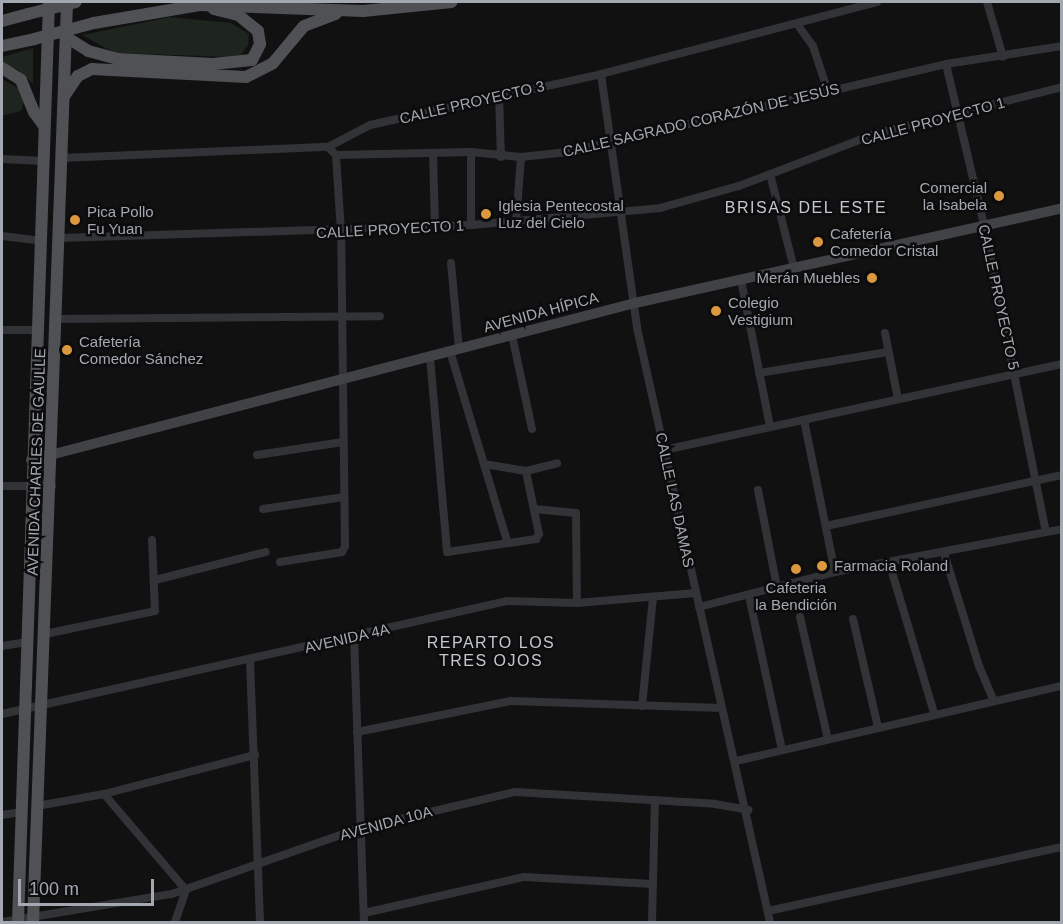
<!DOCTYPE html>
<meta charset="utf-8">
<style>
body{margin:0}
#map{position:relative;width:1063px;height:924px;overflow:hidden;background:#111112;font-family:Helvetica,sans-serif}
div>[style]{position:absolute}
.green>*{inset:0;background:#1e241e}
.street>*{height:8px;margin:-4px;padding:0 4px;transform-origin:4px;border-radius:4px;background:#323337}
.secondary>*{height:10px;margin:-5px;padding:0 5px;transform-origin:5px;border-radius:5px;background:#414246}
.primary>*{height:12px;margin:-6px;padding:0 6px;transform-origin:6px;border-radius:6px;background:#4f5155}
.primary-bridge>*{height:12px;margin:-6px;padding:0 6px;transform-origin:6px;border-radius:6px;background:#4f5155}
.dots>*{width:16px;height:16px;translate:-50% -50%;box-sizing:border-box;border:3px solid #0c0c0d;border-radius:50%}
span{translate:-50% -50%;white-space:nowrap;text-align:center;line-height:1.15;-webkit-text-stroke:5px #0c0c0d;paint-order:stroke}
.street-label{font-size:15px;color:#a4a9b1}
.poi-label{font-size:15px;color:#a4a9b1}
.right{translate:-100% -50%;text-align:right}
.left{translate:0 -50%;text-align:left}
.neighbourhood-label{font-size:16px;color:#c4c8ce;letter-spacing:1.5px}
.frame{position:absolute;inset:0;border:3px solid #a4a9b1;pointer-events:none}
.scale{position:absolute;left:18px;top:879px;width:136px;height:27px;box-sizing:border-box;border:3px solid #a4a9b1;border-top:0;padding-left:8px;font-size:18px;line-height:21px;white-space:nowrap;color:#a4a9b1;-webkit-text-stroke:4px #0c0c0d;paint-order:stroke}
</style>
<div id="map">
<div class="green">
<div style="clip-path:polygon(170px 17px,231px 23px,249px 34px,248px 45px,241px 55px,231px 57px,115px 53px,82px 35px)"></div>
<div style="clip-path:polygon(33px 48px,33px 84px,17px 69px,2px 65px,2px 57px)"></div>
<div style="clip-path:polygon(2px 79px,20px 89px,25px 100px,21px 111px,2px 116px)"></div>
</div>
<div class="street">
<div style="left:987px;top:2px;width:57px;rotate:73.8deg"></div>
<div style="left:797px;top:24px;width:27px;rotate:54deg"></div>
<div style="left:813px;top:46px;width:48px;rotate:71.9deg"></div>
<div style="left:946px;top:64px;width:165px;rotate:76.7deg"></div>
<div style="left:984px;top:225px;width:313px;rotate:78.6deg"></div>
<div style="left:601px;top:74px;width:257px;rotate:81.9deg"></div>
<div style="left:637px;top:328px;width:609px;rotate:77.38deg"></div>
<div style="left:499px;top:95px;width:62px;rotate:88.2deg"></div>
<div style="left:471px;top:152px;width:73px;rotate:90deg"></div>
<div style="left:433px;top:154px;width:71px;rotate:88.4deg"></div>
<div style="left:336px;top:155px;width:135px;rotate:-1.3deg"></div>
<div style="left:471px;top:152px;width:50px;rotate:5.7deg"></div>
<div style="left:521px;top:157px;width:47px;rotate:-6.1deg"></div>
<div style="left:568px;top:152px;width:388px;rotate:-13.1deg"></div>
<div style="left:946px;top:64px;width:117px;rotate:-8.8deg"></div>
<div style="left:62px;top:158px;width:266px;rotate:-2.4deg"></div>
<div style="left:328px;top:147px;width:47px;rotate:-27.6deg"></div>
<div style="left:370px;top:125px;width:237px;rotate:-12.4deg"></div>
<div style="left:601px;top:74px;width:285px;rotate:-14.6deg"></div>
<div style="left:2px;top:159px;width:42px;rotate:2.7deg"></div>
<div style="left:770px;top:174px;width:97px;rotate:75.7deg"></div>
<div style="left:516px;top:222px;width:65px;rotate:-85.6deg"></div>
<div style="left:2px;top:236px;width:38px;rotate:7deg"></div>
<div style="left:60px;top:238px;width:411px;rotate:-1.8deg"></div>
<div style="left:471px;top:225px;width:190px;rotate:-5.1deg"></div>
<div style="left:660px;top:208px;width:82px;rotate:-15.6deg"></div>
<div style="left:739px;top:186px;width:149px;rotate:-20.9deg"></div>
<div style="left:878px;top:133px;width:190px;rotate:-14deg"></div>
<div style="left:451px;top:263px;width:86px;rotate:84.7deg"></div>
<div style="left:741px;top:280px;width:150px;rotate:78.8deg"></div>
<div style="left:55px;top:319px;width:325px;rotate:-0.5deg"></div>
<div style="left:2px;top:330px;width:34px"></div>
<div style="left:885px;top:333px;width:67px;rotate:78.9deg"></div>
<div style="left:512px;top:335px;width:96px;rotate:78deg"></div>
<div style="left:450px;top:351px;width:198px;rotate:73.3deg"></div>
<div style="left:430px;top:357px;width:196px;rotate:85deg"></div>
<div style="left:447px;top:552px;width:90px;rotate:-8.3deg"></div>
<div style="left:536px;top:539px;width:6px;rotate:-59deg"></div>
<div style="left:539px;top:534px;width:64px;rotate:-101.7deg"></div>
<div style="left:526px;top:471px;width:43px;rotate:-170.5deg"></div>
<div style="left:759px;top:373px;width:131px;rotate:-9.2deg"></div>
<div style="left:804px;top:420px;width:155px;rotate:78.5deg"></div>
<div style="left:664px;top:450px;width:407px;rotate:-12.2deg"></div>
<div style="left:257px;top:455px;width:87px;rotate:-8.6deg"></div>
<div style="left:526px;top:471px;width:32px;rotate:-14deg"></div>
<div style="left:2px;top:486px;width:50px"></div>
<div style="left:758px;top:490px;width:99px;rotate:78.9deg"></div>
<div style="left:263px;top:509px;width:82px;rotate:-8.4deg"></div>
<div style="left:535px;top:509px;width:41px;rotate:5.6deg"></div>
<div style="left:576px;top:513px;width:90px;rotate:89.4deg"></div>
<div style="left:826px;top:526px;width:241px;rotate:-12.2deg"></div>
<div style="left:944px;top:553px;width:118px;rotate:72.8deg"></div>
<div style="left:979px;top:666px;width:38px;rotate:67deg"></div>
<div style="left:280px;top:562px;width:63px;rotate:-9.2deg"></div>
<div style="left:342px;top:552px;width:7px;rotate:-63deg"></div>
<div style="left:345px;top:546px;width:315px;rotate:-90.7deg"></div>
<div style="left:341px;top:231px;width:76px;rotate:-93.8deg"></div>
<div style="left:336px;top:155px;width:11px;rotate:-135deg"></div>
<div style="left:889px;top:562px;width:158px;rotate:73.4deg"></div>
<div style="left:155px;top:580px;width:114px;rotate:-14.2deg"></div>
<div style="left:749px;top:596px;width:157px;rotate:77.9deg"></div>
<div style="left:699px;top:607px;width:140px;rotate:-14.4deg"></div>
<div style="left:835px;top:572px;width:231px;rotate:-10.7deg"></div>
<div style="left:800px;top:617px;width:125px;rotate:77.1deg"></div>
<div style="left:853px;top:619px;width:111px;rotate:77deg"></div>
<div style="left:45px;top:634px;width:112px;rotate:-11.8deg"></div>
<div style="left:155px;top:611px;width:71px;rotate:-92.4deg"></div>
<div style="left:354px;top:636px;width:286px;rotate:88deg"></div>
<div style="left:2px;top:646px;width:24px;rotate:-9deg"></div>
<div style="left:250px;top:661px;width:261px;rotate:87.8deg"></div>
<div style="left:642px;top:706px;width:110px;rotate:-84.2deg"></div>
<div style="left:2px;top:714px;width:517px;rotate:-12.61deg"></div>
<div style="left:507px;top:601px;width:70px;rotate:1.6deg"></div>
<div style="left:577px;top:603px;width:119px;rotate:-4.8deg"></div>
<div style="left:357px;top:732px;width:157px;rotate:-11.4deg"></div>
<div style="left:511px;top:701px;width:211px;rotate:1.9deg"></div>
<div style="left:736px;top:761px;width:335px;rotate:-13deg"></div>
<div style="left:104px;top:794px;width:126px;rotate:49.5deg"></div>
<div style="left:186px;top:890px;width:34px;rotate:109deg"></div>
<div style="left:37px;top:806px;width:68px;rotate:-10.2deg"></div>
<div style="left:104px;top:794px;width:156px;rotate:-14.5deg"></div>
<div style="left:2px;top:815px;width:20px;rotate:-9deg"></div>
<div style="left:768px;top:911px;width:301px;rotate:-12.3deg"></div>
<div style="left:364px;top:913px;width:164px;rotate:-12.7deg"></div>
<div style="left:524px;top:877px;width:129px;rotate:3.1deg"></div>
<div style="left:2px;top:922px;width:172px;rotate:-9.4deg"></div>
<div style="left:172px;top:894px;width:197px;rotate:-19.3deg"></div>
<div style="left:358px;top:829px;width:161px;rotate:-13.3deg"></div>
<div style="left:515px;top:792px;width:200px;rotate:3.4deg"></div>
<div style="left:715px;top:804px;width:34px;rotate:10deg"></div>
<div style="left:652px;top:922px;width:122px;rotate:-88.6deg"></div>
</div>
<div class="secondary">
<div style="left:31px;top:460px;width:624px;rotate:-14.57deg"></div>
<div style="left:635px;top:303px;width:437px;rotate:-12.5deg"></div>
</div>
<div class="primary">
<div style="left:2px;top:21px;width:27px;rotate:-15deg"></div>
<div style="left:94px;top:23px;width:107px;rotate:-9.7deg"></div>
<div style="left:199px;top:5px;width:164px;rotate:2.1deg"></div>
<div style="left:363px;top:11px;width:89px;rotate:-5.8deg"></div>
<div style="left:66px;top:37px;width:26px;rotate:32deg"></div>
<div style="left:88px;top:51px;width:30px;rotate:15deg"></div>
<div style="left:117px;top:59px;width:96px;rotate:3deg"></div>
<div style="left:213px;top:64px;width:39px;rotate:-6deg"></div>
<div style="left:252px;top:60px;width:18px;rotate:-63deg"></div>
<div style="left:260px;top:44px;width:13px;rotate:-99deg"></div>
<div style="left:258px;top:31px;width:26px;rotate:-141deg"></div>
<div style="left:238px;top:15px;width:25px;rotate:-166deg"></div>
<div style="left:2px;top:46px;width:33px;rotate:-12deg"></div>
<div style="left:2px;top:68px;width:22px;rotate:32deg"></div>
<div style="left:21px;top:80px;width:35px;rotate:68deg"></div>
<div style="left:34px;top:112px;width:17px;rotate:54deg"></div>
<div style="left:65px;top:95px;width:23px;rotate:-56deg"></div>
<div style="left:78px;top:76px;width:16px;rotate:-27deg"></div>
<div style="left:92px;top:69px;width:154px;rotate:3deg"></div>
<div style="left:246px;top:77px;width:30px;rotate:-27deg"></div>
<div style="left:273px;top:63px;width:48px;rotate:-50deg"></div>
<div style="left:304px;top:26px;width:34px;rotate:-21deg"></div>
<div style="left:18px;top:922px;width:921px;rotate:-88.07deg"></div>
<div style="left:33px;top:922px;width:921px;rotate:-87.88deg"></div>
</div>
<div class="primary-bridge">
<div style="left:28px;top:14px;width:49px;rotate:-14deg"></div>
<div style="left:34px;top:39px;width:62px;rotate:-14.9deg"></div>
</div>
<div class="dots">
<div style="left:999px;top:196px;background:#dc983f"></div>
<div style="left:486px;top:214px;background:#dc983f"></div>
<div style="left:75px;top:220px;background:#dc983f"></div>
<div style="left:818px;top:242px;background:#dc983f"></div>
<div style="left:872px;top:278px;background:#dc983f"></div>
<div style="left:716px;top:311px;background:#dc983f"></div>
<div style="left:67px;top:350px;background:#dc983f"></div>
<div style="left:822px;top:566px;background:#dc983f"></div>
<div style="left:796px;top:569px;background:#dc983f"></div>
</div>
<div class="street-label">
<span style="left:472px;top:102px;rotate:-13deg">CALLE PROYECTO 3</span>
<span style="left:701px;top:120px;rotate:-13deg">CALLE SAGRADO CORAZÓN DE JESÚS</span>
<span style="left:933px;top:121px;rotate:-15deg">CALLE PROYECTO 1</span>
<span style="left:390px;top:229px;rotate:-3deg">CALLE PROYECTO 1</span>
<span style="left:999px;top:297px;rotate:78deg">CALLE PROYECTO 5</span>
<span style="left:541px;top:312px;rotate:-15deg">AVENIDA HÍPICA</span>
<span style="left:36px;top:462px;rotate:-88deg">AVENIDA CHARLES DE GAULLE</span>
<span style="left:675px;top:500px;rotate:78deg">CALLE LAS DAMAS</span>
<span style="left:347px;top:638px;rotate:-13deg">AVENIDA 4A</span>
<span style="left:386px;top:823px;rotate:-15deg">AVENIDA 10A</span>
</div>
<div class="poi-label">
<span class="right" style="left:987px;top:196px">Comercial<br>la Isabela</span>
<span class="left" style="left:498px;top:214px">Iglesia Pentecostal<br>Luz del Cielo</span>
<span class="left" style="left:87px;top:220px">Pica Pollo<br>Fu Yuan</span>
<span class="left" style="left:830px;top:242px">Cafetería<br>Comedor Cristal</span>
<span class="right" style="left:860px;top:278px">Merán Muebles</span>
<span class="left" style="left:728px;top:311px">Colegio<br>Vestigium</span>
<span class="left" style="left:79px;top:350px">Cafetería<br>Comedor Sánchez</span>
<span class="left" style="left:834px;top:566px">Farmacia Roland</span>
<span style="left:796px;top:596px">Cafeteria<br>la Bendición</span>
</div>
<div class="neighbourhood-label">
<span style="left:806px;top:208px">BRISAS DEL ESTE</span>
<span style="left:491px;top:652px">REPARTO LOS<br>TRES OJOS</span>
</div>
<div class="frame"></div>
<div class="scale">100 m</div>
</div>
